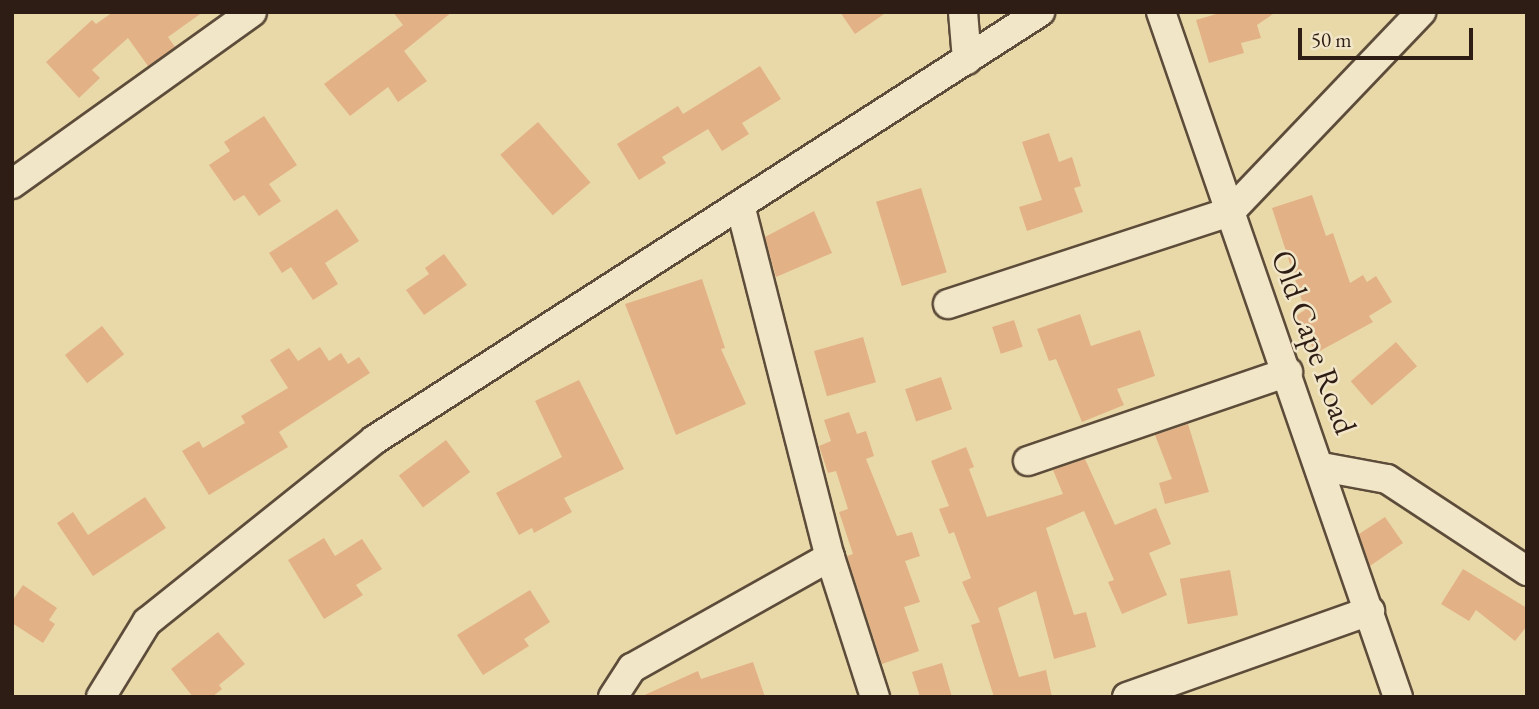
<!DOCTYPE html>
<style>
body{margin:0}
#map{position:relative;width:1539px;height:709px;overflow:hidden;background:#e9d9a9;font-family:"EB Garamond",serif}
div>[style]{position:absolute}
.building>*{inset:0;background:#e3b186;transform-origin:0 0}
.roads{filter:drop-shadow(2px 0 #5d4c3a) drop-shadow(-2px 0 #5d4c3a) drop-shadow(0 2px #5d4c3a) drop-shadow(0 -2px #5d4c3a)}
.minor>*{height:28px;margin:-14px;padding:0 14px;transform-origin:14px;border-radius:14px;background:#f1e6c7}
span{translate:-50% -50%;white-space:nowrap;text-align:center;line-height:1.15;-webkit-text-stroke:5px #f1e6c7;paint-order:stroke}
.street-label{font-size:32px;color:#2e1d15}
.frame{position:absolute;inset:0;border:14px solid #2e1d15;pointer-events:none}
.scale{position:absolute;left:1298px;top:28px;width:175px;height:32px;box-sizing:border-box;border:4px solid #2e1d15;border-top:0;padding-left:9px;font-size:21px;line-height:24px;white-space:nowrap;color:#2e1d15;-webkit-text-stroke:5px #f1e6c7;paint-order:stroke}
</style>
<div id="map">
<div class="building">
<div style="clip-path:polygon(113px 12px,203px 12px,168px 37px,175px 47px,148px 66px,128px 38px,92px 70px,100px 78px,79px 98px,46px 62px,92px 20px,96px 24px)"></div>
<div style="clip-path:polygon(393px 12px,452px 12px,404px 51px,427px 81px,398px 102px,388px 87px,350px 116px,324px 84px,403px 25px)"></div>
<div style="clip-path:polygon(840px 12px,887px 12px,855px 34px)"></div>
<div style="clip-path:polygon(1223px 12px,1276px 12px,1257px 25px,1261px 38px,1241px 43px,1244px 53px,1209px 63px,1196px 20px)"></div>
<div style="clip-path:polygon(760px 66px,781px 99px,742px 123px,749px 134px,722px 151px,708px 129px,662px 157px,666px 163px,639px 180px,617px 144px,678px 106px,683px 114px)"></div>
<div style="clip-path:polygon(264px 116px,297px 165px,269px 184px,281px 201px,259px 216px,244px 195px,234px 201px,209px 165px,230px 151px,224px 142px)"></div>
<div style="left:538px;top:122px;width:80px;height:50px;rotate:49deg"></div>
<div style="clip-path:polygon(1049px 133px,1059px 162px,1072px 157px,1081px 186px,1074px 188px,1083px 212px,1027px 231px,1019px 207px,1042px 200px,1022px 142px)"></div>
<div style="left:921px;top:188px;width:88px;height:47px;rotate:73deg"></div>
<div style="clip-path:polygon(1312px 195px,1326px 236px,1333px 233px,1350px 283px,1363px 275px,1367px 282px,1376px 276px,1392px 302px,1369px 316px,1373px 322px,1316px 353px,1294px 317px,1305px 310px,1272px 208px)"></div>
<div style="clip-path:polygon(337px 209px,359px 241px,325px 263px,338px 284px,313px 300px,291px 267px,282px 273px,269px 253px)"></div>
<div style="clip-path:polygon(814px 211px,832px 253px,776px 277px,765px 237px)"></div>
<div style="clip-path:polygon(444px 254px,467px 285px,424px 315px,406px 290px,429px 274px,425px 268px)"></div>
<div style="clip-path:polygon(702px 279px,725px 348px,721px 349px,746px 404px,676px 435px,625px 304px)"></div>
<div style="clip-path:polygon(1080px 314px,1091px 346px,1140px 330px,1155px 376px,1117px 389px,1124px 405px,1082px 422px,1056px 359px,1049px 361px,1037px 329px)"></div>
<div style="left:1014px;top:320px;width:28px;height:23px;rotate:72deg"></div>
<div style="left:102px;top:326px;width:36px;height:47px;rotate:52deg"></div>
<div style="left:863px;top:337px;width:47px;height:51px;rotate:74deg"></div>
<div style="left:1396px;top:342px;width:32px;height:60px;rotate:49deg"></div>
<div style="clip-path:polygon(320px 347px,329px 361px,341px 353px,348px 364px,359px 357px,370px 373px,279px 432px,288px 447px,209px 495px,182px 451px,199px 441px,203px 448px,245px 423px,241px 416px,288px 388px,270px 360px,289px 348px,298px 361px)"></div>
<div style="left:941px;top:377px;width:34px;height:38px;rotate:71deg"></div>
<div style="clip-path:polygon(579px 380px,624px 469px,564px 498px,572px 512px,534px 533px,532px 528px,519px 535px,496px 493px,562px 457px,535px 401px)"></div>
<div style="clip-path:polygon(849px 412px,857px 434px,866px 431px,874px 456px,866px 459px,897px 536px,912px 532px,920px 556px,905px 561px,920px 602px,904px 607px,919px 651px,882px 664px,847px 556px,853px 554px,839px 512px,848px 509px,836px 471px,828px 473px,819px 446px,831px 441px,824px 420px)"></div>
<div style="clip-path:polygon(1188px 424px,1209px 492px,1165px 504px,1159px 483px,1172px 479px,1155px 435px)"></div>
<div style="left:446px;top:440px;width:40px;height:59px;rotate:53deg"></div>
<div style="clip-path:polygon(966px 447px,974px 467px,969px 469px,987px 517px,1063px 494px,1053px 470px,1085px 459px,1115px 525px,1156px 508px,1171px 544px,1149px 553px,1167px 595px,1122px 614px,1108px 582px,1114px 580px,1084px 511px,1046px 528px,1074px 615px,1086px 612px,1096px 647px,1054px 659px,1036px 591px,998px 608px,1019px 677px,1046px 670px,1052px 697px,994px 697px,971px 625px,980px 622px,962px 582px,971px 578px,954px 532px,949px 534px,939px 509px,949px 506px,931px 461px)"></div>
<div style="clip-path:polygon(145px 497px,166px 528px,93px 576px,57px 523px,73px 512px,88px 535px)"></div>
<div style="clip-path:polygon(1385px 517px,1403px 543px,1370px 566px,1359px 534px)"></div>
<div style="clip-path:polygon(324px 538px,335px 556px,362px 539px,382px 569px,356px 585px,363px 595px,324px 619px,288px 560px)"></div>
<div style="clip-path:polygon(1463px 569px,1527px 608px,1527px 626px,1515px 641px,1476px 610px,1469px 621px,1441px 604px)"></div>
<div style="left:1230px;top:570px;width:46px;height:51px;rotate:80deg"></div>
<div style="clip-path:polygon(23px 585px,57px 608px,49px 620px,55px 624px,43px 643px,12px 623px,12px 601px)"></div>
<div style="clip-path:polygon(530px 590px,550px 622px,524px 639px,529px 646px,483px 675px,457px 635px)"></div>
<div style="clip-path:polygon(218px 632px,245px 664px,219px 685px,222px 689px,212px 697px,193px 697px,171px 669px)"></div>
<div style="clip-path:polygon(753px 662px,765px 697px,640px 697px,698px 671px,701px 679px)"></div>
<div style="clip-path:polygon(942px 663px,952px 697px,920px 697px,912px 672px)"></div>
</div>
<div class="roads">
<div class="minor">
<div style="left:963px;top:12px;width:48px;rotate:85.2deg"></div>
<div style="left:1161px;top:12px;width:725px;rotate:70.92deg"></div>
<div style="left:12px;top:184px;width:295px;rotate:-35.6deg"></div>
<div style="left:740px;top:205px;width:363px;rotate:75.7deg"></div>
<div style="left:830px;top:557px;width:147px;rotate:72.2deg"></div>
<div style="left:948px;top:304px;width:297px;rotate:-18.1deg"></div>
<div style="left:1230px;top:212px;width:277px;rotate:-46.3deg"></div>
<div style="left:1028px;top:461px;width:275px;rotate:-18.9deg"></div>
<div style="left:1322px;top:467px;width:66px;rotate:10.5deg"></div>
<div style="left:1387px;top:479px;width:168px;rotate:33.3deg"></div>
<div style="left:101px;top:697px;width:88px;rotate:-58.5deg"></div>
<div style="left:147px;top:622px;width:291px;rotate:-38.7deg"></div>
<div style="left:374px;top:440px;width:792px;rotate:-32.73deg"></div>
<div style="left:613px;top:697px;width:35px;rotate:-57deg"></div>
<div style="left:632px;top:668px;width:227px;rotate:-29.3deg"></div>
<div style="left:1127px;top:697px;width:258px;rotate:-19.5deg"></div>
</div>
</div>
<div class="street-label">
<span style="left:1314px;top:342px;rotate:70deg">Old Cape Road</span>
</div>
<div class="frame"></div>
<div class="scale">50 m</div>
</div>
